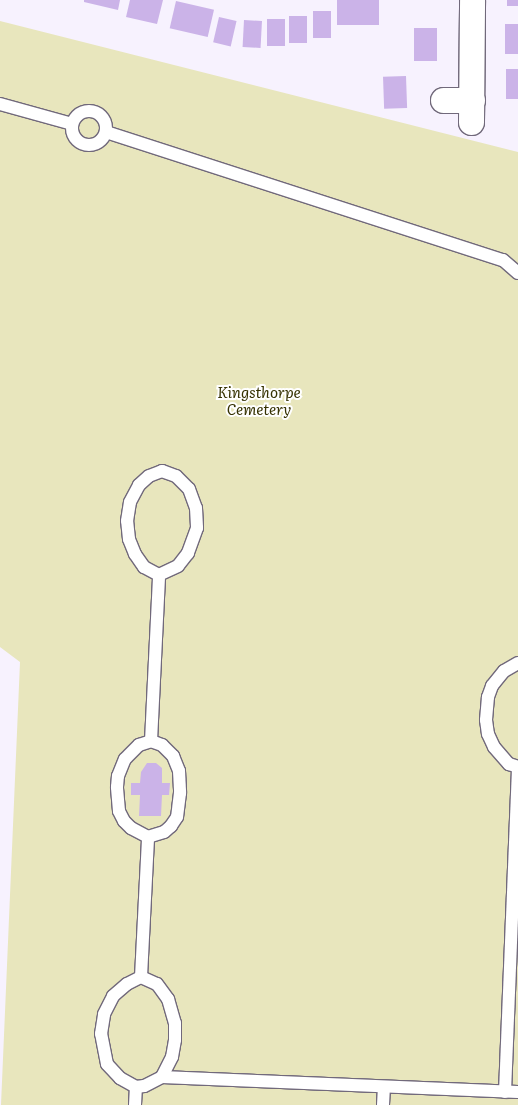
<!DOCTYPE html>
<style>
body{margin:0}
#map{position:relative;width:518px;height:1105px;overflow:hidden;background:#f7f2fe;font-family:Literata,serif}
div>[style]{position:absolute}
.green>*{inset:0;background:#e8e6bd}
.building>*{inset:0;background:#cbb3e8;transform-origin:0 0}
.roads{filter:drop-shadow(1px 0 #71697b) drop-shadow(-1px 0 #71697b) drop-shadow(0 1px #71697b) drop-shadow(0 -1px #71697b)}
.service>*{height:12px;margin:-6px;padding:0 6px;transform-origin:6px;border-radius:6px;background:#fff}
.service>.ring{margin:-6px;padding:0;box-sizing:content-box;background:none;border:12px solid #fff;border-radius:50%}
.minor>*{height:25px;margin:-12.5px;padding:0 12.5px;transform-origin:12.5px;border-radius:12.5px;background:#fff}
span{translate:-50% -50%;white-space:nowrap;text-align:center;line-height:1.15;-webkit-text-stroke:4px #fff;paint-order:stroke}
.park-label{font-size:15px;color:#353100;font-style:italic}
</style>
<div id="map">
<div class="green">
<div style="clip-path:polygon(0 21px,518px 152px,518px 1105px,1px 1105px,20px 662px,0 647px)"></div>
</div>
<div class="building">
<div style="clip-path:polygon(84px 0,120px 0,118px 10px,84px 2px)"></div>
<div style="clip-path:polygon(130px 0,163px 0,157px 24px,126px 17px)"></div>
<div style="left:337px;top:0;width:42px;height:25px"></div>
<div style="left:507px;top:0;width:11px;height:6px"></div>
<div style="left:176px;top:1px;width:39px;height:28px;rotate:13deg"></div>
<div style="left:331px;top:11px;width:27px;height:18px;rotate:90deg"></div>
<div style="left:289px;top:16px;width:18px;height:27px"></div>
<div style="left:219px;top:17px;width:18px;height:26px;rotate:13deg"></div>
<div style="left:285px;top:19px;width:27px;height:18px;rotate:90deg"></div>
<div style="left:244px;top:20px;width:18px;height:27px;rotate:3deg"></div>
<div style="left:505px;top:24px;width:13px;height:30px"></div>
<div style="left:414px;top:28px;width:23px;height:33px"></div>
<div style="left:506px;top:69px;width:12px;height:30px"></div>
<div style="left:406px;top:76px;width:32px;height:23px;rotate:88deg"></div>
<div style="clip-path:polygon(147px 763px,156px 763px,162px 768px,162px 783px,170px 783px,169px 795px,162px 795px,161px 816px,139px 816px,140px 795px,131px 795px,131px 783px,140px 783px,141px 772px)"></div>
</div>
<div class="roads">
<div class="service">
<div style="left:0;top:104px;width:75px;rotate:15.5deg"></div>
<div class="ring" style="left:72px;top:111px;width:22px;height:22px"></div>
<div style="left:106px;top:132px;width:417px;rotate:17.9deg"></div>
<div style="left:503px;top:260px;width:20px;rotate:41deg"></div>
<div style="left:162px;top:471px;width:15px;rotate:20deg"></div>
<div style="left:176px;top:476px;width:18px;rotate:45deg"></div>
<div style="left:189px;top:489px;width:20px;rotate:70deg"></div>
<div style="left:196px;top:508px;width:20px;rotate:87deg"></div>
<div style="left:197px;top:528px;width:27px;rotate:110deg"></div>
<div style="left:188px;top:553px;width:16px;rotate:128deg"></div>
<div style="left:178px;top:566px;width:21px;rotate:155deg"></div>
<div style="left:159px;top:575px;width:17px;rotate:-152deg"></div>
<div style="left:144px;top:567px;width:16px;rotate:-125deg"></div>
<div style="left:135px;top:554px;width:16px;rotate:-112deg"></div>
<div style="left:129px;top:539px;width:18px;rotate:-96deg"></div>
<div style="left:127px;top:521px;width:19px;rotate:-81deg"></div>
<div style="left:130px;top:502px;width:19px;rotate:-62deg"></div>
<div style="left:139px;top:485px;width:13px;rotate:-42deg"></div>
<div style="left:149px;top:476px;width:14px;rotate:-21deg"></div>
<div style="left:518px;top:663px;width:16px;rotate:150deg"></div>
<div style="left:504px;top:671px;width:19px;rotate:129deg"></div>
<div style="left:492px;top:686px;width:12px;rotate:110deg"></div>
<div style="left:488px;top:697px;width:23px;rotate:95deg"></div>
<div style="left:486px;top:720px;width:14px;rotate:82deg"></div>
<div style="left:488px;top:734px;width:14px;rotate:65deg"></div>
<div style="left:494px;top:747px;width:23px;rotate:49deg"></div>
<div style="left:509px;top:764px;width:9px;rotate:18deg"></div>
<div style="left:151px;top:741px;width:12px;rotate:20deg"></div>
<div style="left:162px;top:745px;width:16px;rotate:45deg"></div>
<div style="left:173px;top:756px;width:16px;rotate:68deg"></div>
<div style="left:179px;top:771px;width:22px;rotate:87deg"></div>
<div style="left:180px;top:793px;width:24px;rotate:97deg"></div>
<div style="left:177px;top:817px;width:11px;rotate:124deg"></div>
<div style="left:171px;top:826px;width:9px;rotate:139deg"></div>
<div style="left:164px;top:832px;width:17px;rotate:163deg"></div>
<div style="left:148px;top:837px;width:19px;rotate:-152deg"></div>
<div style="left:131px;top:828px;width:10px;rotate:-135deg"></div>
<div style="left:124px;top:821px;width:11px;rotate:-117deg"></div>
<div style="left:119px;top:811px;width:24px;rotate:-95deg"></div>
<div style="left:117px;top:787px;width:11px;rotate:-85deg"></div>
<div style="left:118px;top:776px;width:18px;rotate:-68deg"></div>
<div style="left:125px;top:759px;width:20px;rotate:-45deg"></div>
<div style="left:139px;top:745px;width:13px;rotate:-18deg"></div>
<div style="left:151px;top:741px;width:166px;rotate:-87.2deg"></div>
<div style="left:141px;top:977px;width:17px;rotate:24deg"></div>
<div style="left:157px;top:984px;width:19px;rotate:54deg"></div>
<div style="left:168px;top:999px;width:25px;rotate:74deg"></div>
<div style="left:175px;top:1023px;width:17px;rotate:90deg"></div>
<div style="left:175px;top:1040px;width:17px;rotate:100deg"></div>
<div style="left:172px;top:1057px;width:22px;rotate:117deg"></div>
<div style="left:162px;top:1077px;width:20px;rotate:153deg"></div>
<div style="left:144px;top:1086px;width:8px;rotate:173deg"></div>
<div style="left:136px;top:1087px;width:18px;rotate:-151deg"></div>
<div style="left:120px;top:1078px;width:19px;rotate:-133deg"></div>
<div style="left:107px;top:1064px;width:31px;rotate:-101deg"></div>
<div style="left:101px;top:1034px;width:20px;rotate:-81deg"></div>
<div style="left:104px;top:1014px;width:20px;rotate:-63deg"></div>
<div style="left:113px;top:996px;width:18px;rotate:-41deg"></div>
<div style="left:127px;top:984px;width:16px;rotate:-27deg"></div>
<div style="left:141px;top:977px;width:140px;rotate:-87.1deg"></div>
<div style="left:162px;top:1077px;width:356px;rotate:2.4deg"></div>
<div style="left:505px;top:1092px;width:325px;rotate:-87.7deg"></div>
<div style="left:135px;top:1105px;width:18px;rotate:-87deg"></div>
<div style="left:383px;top:1105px;width:18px;rotate:-87deg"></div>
</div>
<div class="minor">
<div style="left:443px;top:100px;width:29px"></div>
<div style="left:471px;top:122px;width:122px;rotate:-89.5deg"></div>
</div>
</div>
<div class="park-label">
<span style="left:259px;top:400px">Kingsthorpe<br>Cemetery</span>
</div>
</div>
